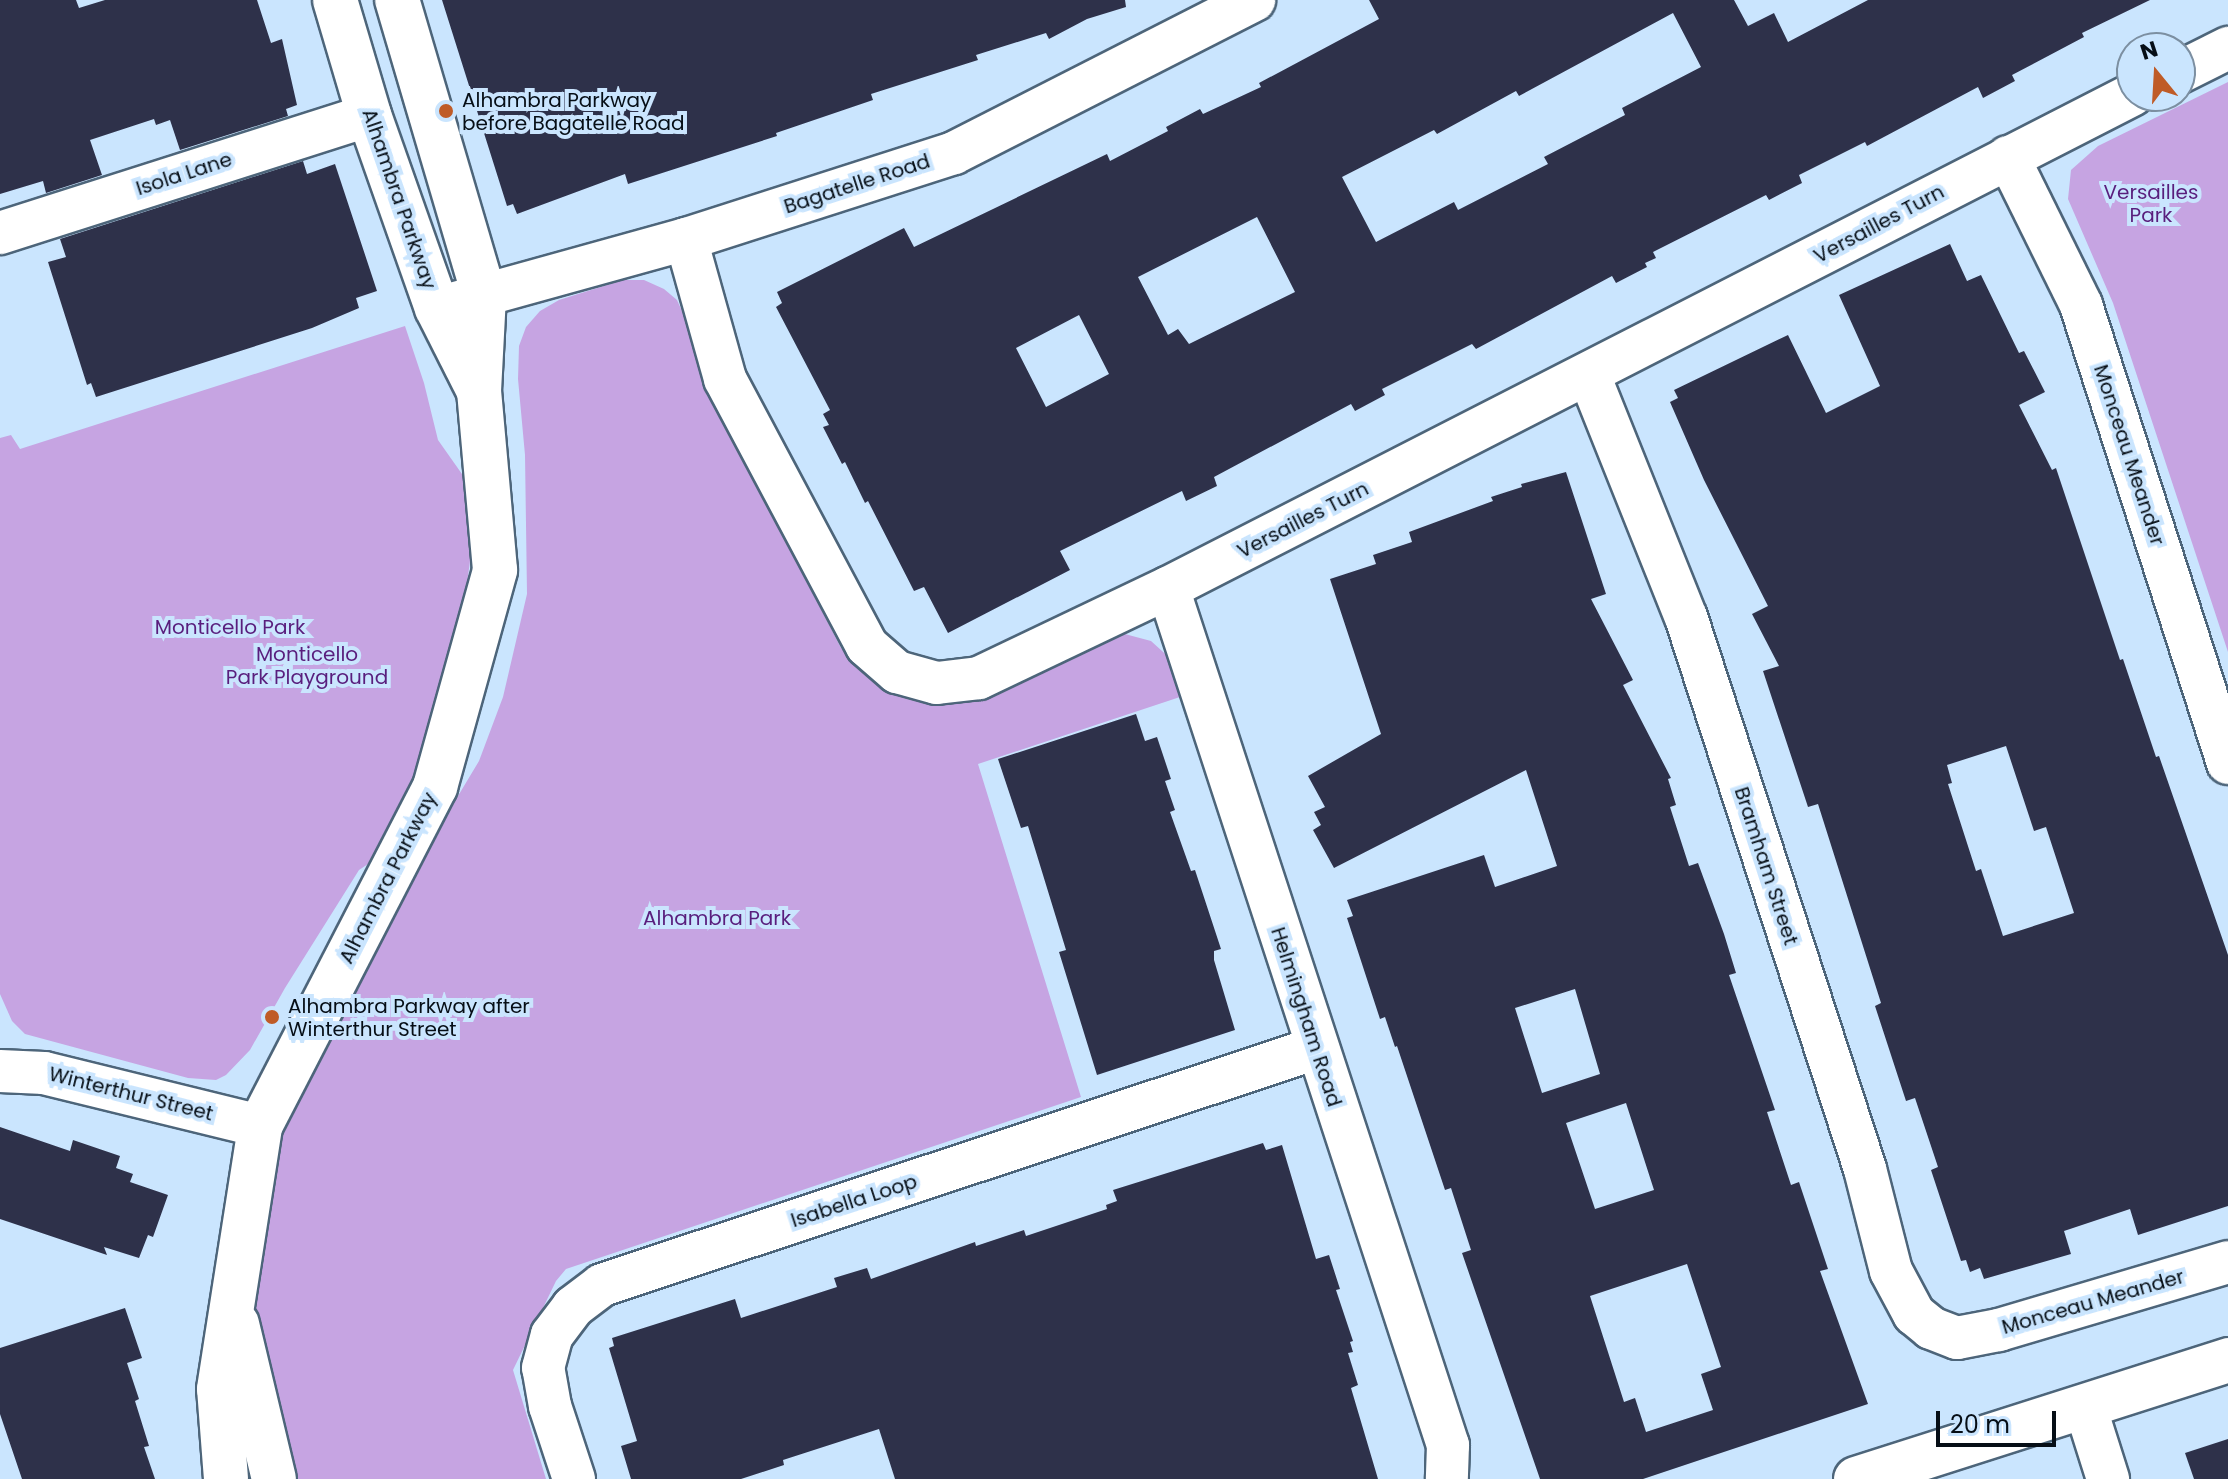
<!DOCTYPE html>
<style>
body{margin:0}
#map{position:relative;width:2228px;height:1479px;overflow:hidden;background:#cae5fe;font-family:Poppins,sans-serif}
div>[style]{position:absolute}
.green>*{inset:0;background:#c6a4e2}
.building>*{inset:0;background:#2e314a}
.roads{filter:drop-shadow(2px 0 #4d657a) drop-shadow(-2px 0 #4d657a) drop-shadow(0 2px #4d657a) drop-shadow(0 -2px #4d657a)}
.street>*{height:42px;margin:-21px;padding:0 21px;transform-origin:21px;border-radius:21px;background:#fff}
.secondary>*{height:44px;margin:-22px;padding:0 22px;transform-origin:22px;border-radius:22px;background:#fff}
.dots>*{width:22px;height:22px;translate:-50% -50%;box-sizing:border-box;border:4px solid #cae5fe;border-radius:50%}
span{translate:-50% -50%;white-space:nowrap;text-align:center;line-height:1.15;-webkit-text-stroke:8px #cae5fe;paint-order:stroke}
.poi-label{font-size:20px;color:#060e16}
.left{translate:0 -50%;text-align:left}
.street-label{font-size:20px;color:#060e16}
.park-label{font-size:20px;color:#591e7d}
.north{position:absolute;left:2116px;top:32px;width:80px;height:80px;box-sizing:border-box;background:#cae5fe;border:2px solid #7c8fa1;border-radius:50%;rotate:342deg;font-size:22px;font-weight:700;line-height:32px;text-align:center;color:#060e16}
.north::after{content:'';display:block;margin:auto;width:28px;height:36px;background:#bf5b27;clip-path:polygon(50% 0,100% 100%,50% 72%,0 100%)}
.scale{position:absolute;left:1936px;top:1411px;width:120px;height:36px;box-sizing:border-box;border:4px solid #060e16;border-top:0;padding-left:10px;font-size:24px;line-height:28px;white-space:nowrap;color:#060e16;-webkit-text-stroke:6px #cae5fe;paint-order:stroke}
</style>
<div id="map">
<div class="green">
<div style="clip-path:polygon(2228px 82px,2228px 652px,2113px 303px,2068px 199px,2071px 170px,2098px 146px)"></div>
<div style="clip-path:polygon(623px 280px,644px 280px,664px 289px,677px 300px,777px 523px,841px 648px,874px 678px,1121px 633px,1151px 641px,1173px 661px,1186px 695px,978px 764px,1081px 1097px,566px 1269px,556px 1281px,513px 1370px,546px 1479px,288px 1479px,232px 1303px,260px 1126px,479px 761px,503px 697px,527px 594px,525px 455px,518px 379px,519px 346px,526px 327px,540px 311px,559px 300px)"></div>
<div style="clip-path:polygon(405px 326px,424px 383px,438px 440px,469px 484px,471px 554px,452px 692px,420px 787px,374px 860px,359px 870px,285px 988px,250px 1050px,226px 1075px,216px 1080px,188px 1078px,25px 1034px,12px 1021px,0 994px,0 438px,11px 435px,20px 449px)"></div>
</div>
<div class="building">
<div style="clip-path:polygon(0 0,76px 0,79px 8px,105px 0,257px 0,271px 43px,282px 39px,297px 105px,286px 109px,288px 116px,180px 150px,170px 120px,156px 125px,154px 119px,90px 140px,102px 175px,46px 193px,43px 181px,0 194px)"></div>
<div style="clip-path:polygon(442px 0,1125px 0,1126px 7px,1087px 19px,1049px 39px,1046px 33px,976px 55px,978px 60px,871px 94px,873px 100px,776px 133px,777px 136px,628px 184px,625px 174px,517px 214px,513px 204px,507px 206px)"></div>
<div style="clip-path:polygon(evenodd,1369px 0,1734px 0,1748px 26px,1774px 13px,1788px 42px,1868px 0,2150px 0,2082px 33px,2084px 37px,2012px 75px,2015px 81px,1983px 98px,1978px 87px,1867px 146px,1865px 142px,1799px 175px,1802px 183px,1769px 200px,1766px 195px,1653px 252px,1656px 258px,1645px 263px,1647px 267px,1616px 283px,1612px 276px,1476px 349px,1472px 344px,1382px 389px,1385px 395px,1355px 411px,1351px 404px,1214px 477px,1217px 486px,1186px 501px,1182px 491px,1060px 551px,1070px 570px,948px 633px,924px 587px,914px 591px,868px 501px,865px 503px,845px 462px,842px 464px,823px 427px,829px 425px,823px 414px,830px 410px,776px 307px,782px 303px,777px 292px,904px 228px,914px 247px,1107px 154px,1110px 161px,1168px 131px,1166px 127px,1200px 109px,1203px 114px,1261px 87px,1259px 83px,1379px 19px,1369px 0,1673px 13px,1701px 67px,1622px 108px,1625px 115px,1544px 157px,1548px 164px,1458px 210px,1454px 202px,1376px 242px,1342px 177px,1434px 130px,1437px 134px,1516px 91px,1519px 96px,1673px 13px,1369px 0,1257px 217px,1295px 292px,1189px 344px,1178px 329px,1168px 335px,1138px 277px,1257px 217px,1369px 0,1079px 315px,1109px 374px,1046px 407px,1016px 348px,1079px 315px)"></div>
<div style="clip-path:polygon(303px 161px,307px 174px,335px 164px,377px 291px,356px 298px,359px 308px,312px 328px,96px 397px,91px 383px,87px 385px,48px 262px,66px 257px,60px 239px)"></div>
<div style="clip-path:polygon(evenodd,1950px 244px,1967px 281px,1981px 275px,2019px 353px,2024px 351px,2045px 392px,2019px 405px,2052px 470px,2056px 468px,2120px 660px,2123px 659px,2156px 757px,2159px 756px,2228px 955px,2228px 1206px,2138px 1235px,2130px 1209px,2064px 1231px,2071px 1254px,1984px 1279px,1980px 1268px,1970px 1272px,1966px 1260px,1961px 1261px,1931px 1170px,1938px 1167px,1915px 1098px,1906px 1101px,1875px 1006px,1881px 1003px,1818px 804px,1808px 807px,1763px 671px,1779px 666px,1752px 614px,1768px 606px,1704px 480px,1670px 402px,1678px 398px,1674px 390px,1788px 335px,1826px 413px,1880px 386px,1839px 295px,1950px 244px,2006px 746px,2034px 831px,2046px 827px,2074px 913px,2003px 936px,1981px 869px,1976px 871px,1948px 784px,1952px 783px,1947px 765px,2006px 746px)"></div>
<div style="clip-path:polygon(evenodd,1566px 472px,1606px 594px,1591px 599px,1633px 680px,1623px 685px,1671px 778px,1668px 779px,1676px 805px,1670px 807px,1689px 866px,1698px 863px,1724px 934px,1736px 973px,1729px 975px,1775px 1110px,1767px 1112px,1791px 1185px,1799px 1182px,1828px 1269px,1820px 1271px,1868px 1404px,1643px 1479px,1540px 1479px,1462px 1253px,1471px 1250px,1451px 1188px,1445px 1190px,1397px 1046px,1395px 1047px,1385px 1017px,1380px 1019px,1347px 918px,1353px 916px,1347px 900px,1484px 855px,1495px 887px,1557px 866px,1526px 770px,1334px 868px,1313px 830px,1321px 825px,1314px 812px,1325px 807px,1308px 776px,1381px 734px,1330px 579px,1376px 564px,1373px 555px,1412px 542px,1409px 532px,1493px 501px,1491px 497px,1522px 487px,1521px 484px,1566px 472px,1575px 989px,1600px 1074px,1542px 1093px,1515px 1008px,1575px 989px,1566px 472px,1626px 1103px,1654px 1190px,1595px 1209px,1566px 1123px,1626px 1103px,1566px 472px,1687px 1264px,1721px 1367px,1701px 1374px,1713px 1410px,1646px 1432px,1635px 1398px,1624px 1402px,1590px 1296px,1687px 1264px)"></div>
<div style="clip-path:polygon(1136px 714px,1145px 741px,1157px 737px,1171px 779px,1165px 781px,1175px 810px,1170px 812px,1191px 871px,1195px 870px,1221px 949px,1214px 951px,1214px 960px,1235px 1030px,1097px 1075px,1059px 952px,1066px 950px,1028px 826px,1021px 828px,998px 759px)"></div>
<div style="clip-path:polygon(0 1127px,70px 1151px,73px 1140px,120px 1156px,116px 1168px,133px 1174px,130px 1182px,168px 1195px,153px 1237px,148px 1235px,139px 1258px,104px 1247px,107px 1255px,0 1219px)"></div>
<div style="clip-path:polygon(1263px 1143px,1266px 1150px,1282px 1145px,1316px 1259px,1329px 1255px,1340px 1289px,1336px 1290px,1353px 1341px,1350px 1342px,1353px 1352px,1348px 1353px,1358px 1385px,1351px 1388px,1378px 1479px,895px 1479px,879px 1429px,783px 1460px,784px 1465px,741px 1479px,631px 1479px,621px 1446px,637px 1441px,609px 1348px,614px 1346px,612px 1338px,735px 1299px,741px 1318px,837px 1287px,834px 1278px,867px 1268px,871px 1279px,975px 1242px,976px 1246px,1024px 1230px,1026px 1236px,1107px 1209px,1106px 1205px,1117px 1201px,1113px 1190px)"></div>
<div style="clip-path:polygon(125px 1308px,142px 1358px,127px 1363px,139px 1399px,135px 1401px,149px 1446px,144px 1447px,155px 1479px,22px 1479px,0 1414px,0 1348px)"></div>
<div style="clip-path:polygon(2228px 1439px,2228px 1479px,2194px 1479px,2185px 1453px)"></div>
</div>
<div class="roads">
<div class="street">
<div style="left:2180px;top:72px;width:54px;rotate:-26.6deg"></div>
<div style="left:2008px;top:157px;width:165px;rotate:63.7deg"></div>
<div style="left:2081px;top:305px;width:481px;rotate:72.2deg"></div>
<div style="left:0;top:233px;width:387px;rotate:-17.7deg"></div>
<div style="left:686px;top:239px;width:145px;rotate:74.4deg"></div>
<div style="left:725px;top:379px;width:302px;rotate:62deg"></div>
<div style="left:867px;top:646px;width:40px;rotate:41deg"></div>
<div style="left:897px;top:672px;width:41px;rotate:15.4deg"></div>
<div style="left:937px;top:683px;width:42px;rotate:-6.8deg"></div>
<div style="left:979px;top:678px;width:209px;rotate:-25.5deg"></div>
<div style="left:1168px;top:588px;width:1083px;rotate:-27.09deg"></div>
<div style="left:437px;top:308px;width:258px;rotate:-15.5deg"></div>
<div style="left:686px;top:239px;width:281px;rotate:-17.8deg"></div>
<div style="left:954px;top:153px;width:337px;rotate:-27deg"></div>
<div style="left:1589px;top:375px;width:261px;rotate:68.2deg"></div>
<div style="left:1686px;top:617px;width:580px;rotate:72.03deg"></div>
<div style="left:1865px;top:1169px;width:105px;rotate:75.7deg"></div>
<div style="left:1891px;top:1271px;width:49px;rotate:61.9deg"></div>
<div style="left:1914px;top:1314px;width:22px;rotate:39deg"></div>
<div style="left:1931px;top:1328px;width:28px;rotate:21deg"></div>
<div style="left:1957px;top:1338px;width:43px;rotate:-10.8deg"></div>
<div style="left:1999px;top:1330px;width:239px;rotate:-16.5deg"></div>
<div style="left:1168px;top:588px;width:902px;rotate:71.91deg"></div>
<div style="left:1448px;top:1445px;width:34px;rotate:92deg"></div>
<div style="left:0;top:1071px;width:44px;rotate:2.6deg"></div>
<div style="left:44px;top:1073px;width:222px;rotate:13.8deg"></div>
<div style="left:2085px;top:1406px;width:77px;rotate:72.5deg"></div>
<div style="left:574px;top:1479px;width:77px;rotate:-108.2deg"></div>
<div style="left:550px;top:1406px;width:39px;rotate:-100deg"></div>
<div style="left:543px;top:1368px;width:34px;rotate:-75deg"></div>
<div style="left:552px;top:1335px;width:35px;rotate:-53deg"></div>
<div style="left:573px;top:1307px;width:36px;rotate:-37deg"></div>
<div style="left:602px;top:1285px;width:752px;rotate:-18.36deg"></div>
</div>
<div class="secondary">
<div style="left:335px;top:0;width:120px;rotate:73.5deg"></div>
<div style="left:369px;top:115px;width:205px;rotate:70.6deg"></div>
<div style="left:437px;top:308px;width:91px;rotate:63.2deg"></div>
<div style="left:237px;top:1324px;width:159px;rotate:76.6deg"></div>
<div style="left:226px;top:1479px;width:90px;rotate:-94.4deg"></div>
<div style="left:219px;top:1389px;width:266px;rotate:-81.1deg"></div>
<div style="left:260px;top:1126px;width:382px;rotate:-62.7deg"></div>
<div style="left:435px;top:787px;width:225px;rotate:-74.5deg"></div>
<div style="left:495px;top:570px;width:180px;rotate:-95.1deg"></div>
<div style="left:479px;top:391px;width:96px;rotate:-87deg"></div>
<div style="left:484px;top:295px;width:308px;rotate:-106.4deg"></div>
<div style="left:1856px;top:1479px;width:391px;rotate:-17.7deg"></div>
</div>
</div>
<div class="dots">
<div style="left:446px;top:111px;background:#bf5b27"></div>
<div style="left:272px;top:1017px;background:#bf5b27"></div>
</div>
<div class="poi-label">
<span class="left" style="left:462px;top:112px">Alhambra Parkway<br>before Bagatelle Road</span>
<span class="left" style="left:288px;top:1018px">Alhambra Parkway after<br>Winterthur Street</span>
</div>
<div class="street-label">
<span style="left:184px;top:174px;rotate:-18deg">Isola Lane</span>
<span style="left:857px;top:184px;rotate:-18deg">Bagatelle Road</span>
<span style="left:399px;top:199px;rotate:71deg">Alhambra Parkway</span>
<span style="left:1879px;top:224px;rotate:-28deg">Versailles Turn</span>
<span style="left:2129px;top:455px;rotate:72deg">Monceau Meander</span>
<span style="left:1303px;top:520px;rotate:-27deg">Versailles Turn</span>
<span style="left:1766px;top:866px;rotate:72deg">Bramham Street</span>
<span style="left:388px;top:878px;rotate:-63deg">Alhambra Parkway</span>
<span style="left:1306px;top:1017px;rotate:72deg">Helmingham Road</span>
<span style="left:131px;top:1094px;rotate:14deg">Winterthur Street</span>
<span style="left:854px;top:1201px;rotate:-18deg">Isabella Loop</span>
<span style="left:2093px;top:1302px;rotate:-16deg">Monceau Meander</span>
</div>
<div class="park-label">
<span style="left:2151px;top:204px">Versailles<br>Park</span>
<span style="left:230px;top:627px">Monticello Park</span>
<span style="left:307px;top:666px">Monticello<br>Park Playground</span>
<span style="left:717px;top:918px">Alhambra Park</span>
</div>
<div class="north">N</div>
<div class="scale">20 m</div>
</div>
